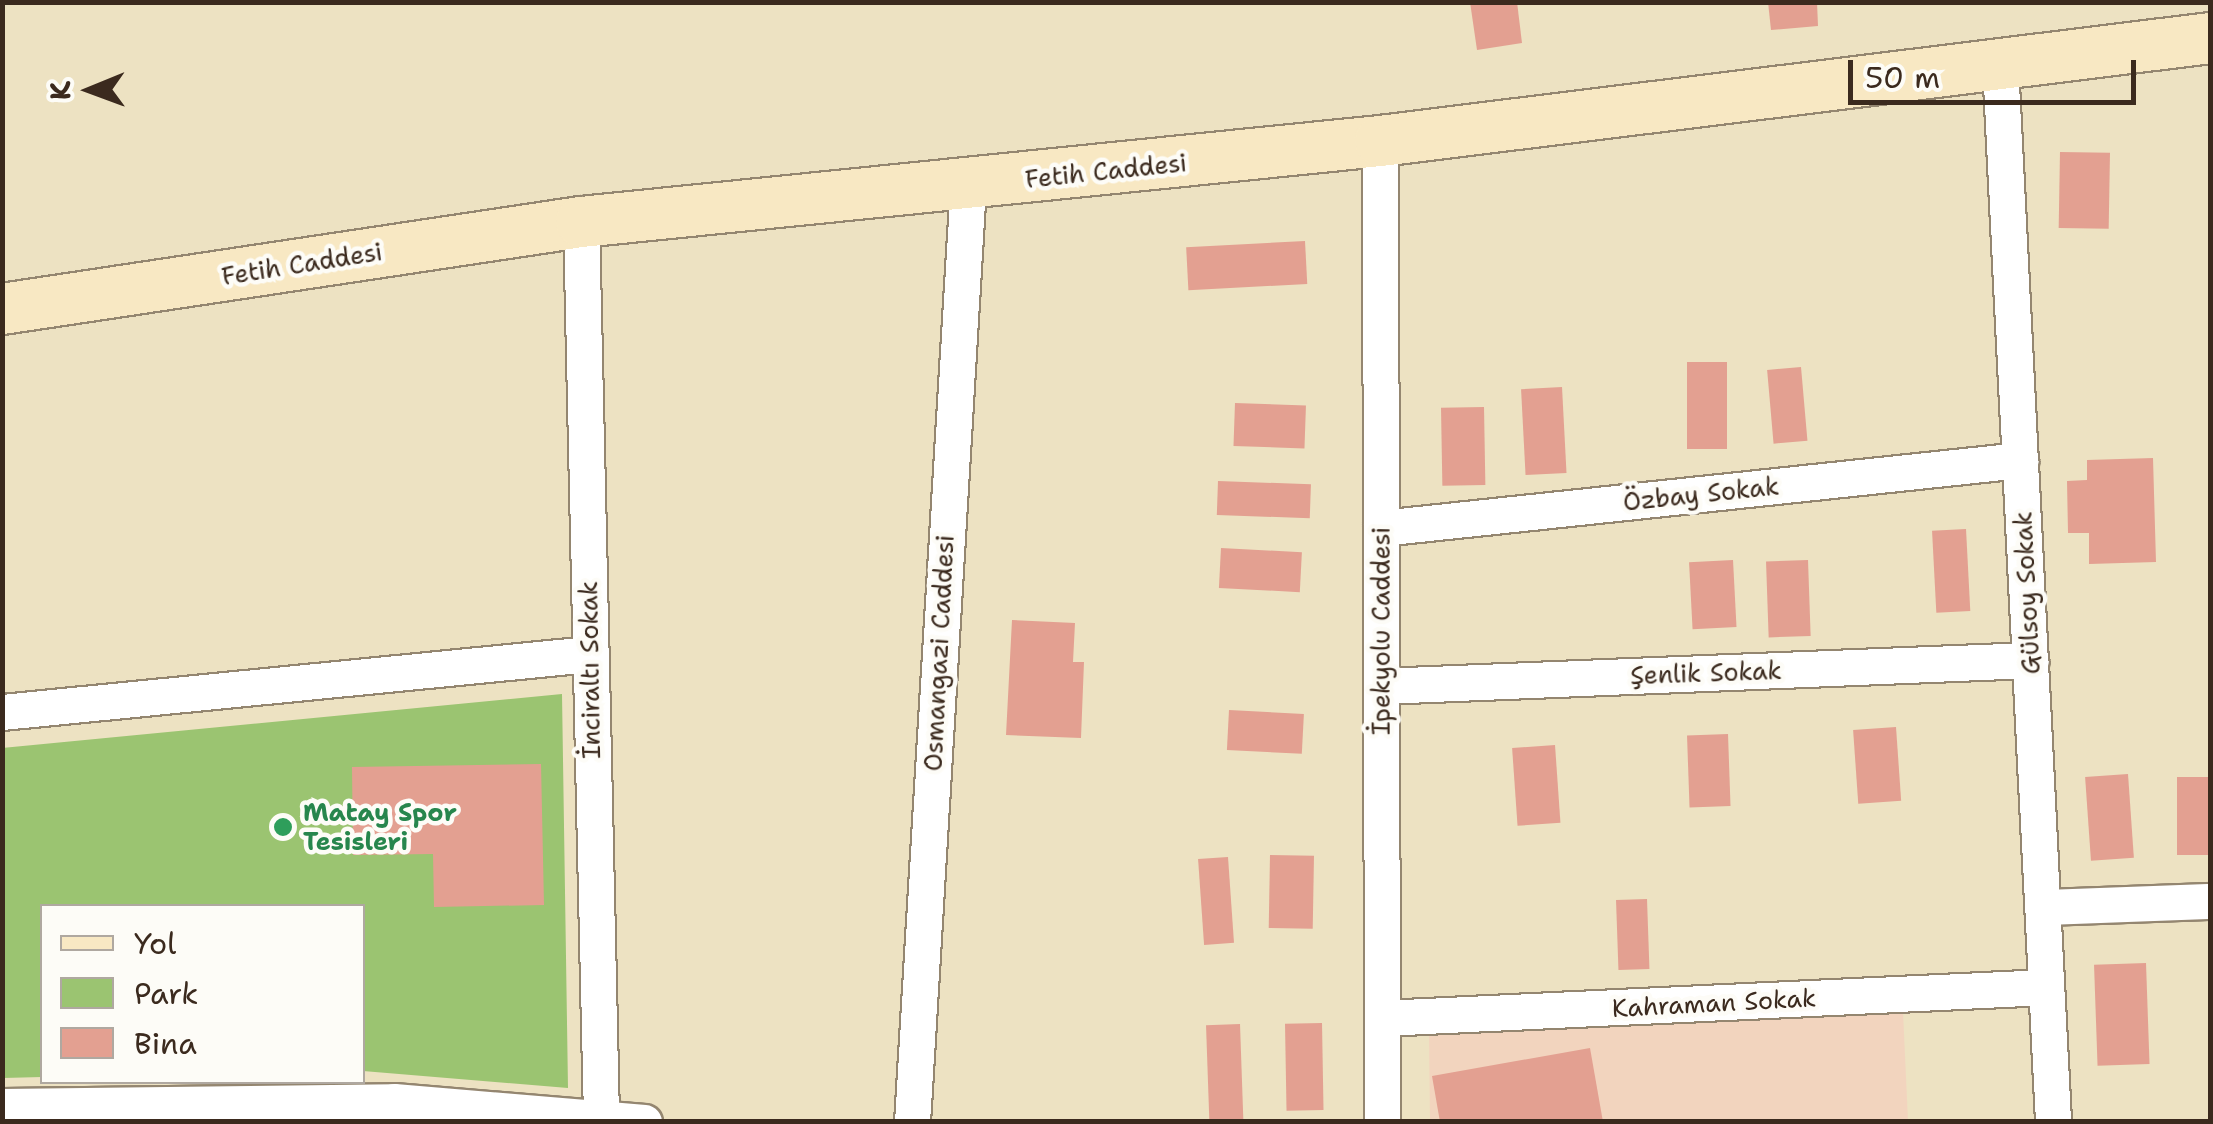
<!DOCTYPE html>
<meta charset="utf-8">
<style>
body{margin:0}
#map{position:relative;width:2213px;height:1124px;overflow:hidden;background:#ede2c2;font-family:"Shantell Sans",sans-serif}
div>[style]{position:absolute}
.built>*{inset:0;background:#f2d4be}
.green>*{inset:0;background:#9bc471}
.building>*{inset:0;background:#e3a091;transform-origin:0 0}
.roads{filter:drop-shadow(2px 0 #948670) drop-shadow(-2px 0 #948670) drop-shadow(0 2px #948670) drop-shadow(0 -2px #948670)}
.street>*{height:35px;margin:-17.5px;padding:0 17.5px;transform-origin:17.5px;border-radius:17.5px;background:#fff}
.secondary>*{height:50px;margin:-25px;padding:0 25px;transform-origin:25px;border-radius:25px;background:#f8e8c3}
.dots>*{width:28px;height:28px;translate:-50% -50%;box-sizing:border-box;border:5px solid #fdfcf7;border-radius:50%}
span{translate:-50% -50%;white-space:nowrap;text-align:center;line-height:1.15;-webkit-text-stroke:9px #fdfcf7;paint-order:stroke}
.street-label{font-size:25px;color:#3b2a1e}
.leisure-label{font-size:25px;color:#27864d;font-weight:700}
.left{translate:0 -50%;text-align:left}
.frame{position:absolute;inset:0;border:5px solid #3b2a1e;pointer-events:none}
.legend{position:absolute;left:40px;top:904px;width:325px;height:180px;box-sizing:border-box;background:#fdfcf7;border:2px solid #afa8a0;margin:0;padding:12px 18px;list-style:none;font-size:30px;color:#3b2a1e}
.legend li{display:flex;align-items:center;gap:20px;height:50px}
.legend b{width:50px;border:2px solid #afa8a0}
.north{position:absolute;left:40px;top:40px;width:100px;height:100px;-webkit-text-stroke:8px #fdfcf7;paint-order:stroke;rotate:269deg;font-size:28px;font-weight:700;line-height:40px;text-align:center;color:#3b2a1e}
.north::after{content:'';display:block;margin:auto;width:35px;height:45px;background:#3b2a1e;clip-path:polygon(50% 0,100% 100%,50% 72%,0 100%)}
.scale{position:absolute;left:1848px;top:60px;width:288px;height:45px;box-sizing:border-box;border:5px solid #3b2a1e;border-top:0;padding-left:12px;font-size:30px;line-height:35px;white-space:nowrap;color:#3b2a1e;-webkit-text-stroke:8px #fdfcf7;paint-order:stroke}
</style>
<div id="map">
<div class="built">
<div style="clip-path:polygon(1903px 1012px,1908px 1121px,1430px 1121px,1429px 1034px)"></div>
</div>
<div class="green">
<div style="clip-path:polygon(562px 694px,568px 1088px,363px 1071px,362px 906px,42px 906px,42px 1077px,3px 1078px,2px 748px)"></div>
</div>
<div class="building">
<div style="clip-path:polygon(1470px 2px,1517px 2px,1522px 43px,1477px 50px)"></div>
<div style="clip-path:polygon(1768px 2px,1817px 2px,1818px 26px,1771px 30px)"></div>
<div style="left:2060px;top:152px;width:50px;height:76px;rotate:1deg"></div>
<div style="left:1305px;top:241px;width:43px;height:119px;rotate:87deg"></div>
<div style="left:1687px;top:362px;width:40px;height:87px"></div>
<div style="left:1801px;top:367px;width:74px;height:34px;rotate:85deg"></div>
<div style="left:1562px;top:387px;width:86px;height:41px;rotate:87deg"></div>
<div style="left:1235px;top:403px;width:71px;height:43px;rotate:2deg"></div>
<div style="left:1484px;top:407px;width:78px;height:43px;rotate:89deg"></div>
<div style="clip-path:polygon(2153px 458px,2156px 562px,2089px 564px,2089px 533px,2068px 533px,2067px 481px,2087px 480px,2087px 460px)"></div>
<div style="left:1218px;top:481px;width:93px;height:34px;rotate:2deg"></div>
<div style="left:1966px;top:529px;width:82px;height:34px;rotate:87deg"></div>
<div style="left:1221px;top:548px;width:81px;height:40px;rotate:3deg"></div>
<div style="left:1733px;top:560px;width:67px;height:44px;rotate:87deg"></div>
<div style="left:1808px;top:560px;width:76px;height:42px;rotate:88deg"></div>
<div style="clip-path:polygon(1012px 620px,1075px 623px,1073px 662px,1084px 662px,1081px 738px,1006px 735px)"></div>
<div style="left:1229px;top:710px;width:75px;height:40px;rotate:3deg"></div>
<div style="left:1896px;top:727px;width:74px;height:43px;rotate:86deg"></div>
<div style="left:1728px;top:734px;width:72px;height:41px;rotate:88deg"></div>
<div style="left:1555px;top:745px;width:78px;height:43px;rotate:86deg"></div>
<div style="clip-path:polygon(541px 764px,544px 905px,434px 907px,433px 854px,353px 855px,352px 767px)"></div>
<div style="left:2128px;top:774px;width:84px;height:43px;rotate:86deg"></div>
<div style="left:2210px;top:777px;width:78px;height:33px;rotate:90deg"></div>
<div style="left:1270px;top:855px;width:44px;height:73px;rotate:1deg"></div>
<div style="left:1228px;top:857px;width:86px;height:30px;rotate:86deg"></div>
<div style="left:1647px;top:899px;width:70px;height:31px;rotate:88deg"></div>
<div style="left:2146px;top:963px;width:101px;height:52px;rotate:88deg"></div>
<div style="left:1322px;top:1023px;width:87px;height:37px;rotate:89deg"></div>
<div style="left:1240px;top:1024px;width:98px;height:34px;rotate:88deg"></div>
<div style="clip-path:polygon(1590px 1048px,1603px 1122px,1440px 1122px,1432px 1076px)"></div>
</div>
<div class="roads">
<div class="street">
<div style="left:2000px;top:64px;width:1059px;rotate:87.13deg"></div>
<div style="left:1380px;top:141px;width:981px;rotate:89.88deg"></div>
<div style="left:581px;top:222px;width:896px;rotate:88.72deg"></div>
<div style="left:1381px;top:528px;width:643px;rotate:-6.07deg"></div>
<div style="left:1381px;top:686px;width:650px;rotate:-2.29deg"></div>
<div style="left:2px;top:712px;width:590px;rotate:-5.64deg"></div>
<div style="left:2043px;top:907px;width:167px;rotate:-2.1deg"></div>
<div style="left:1382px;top:1018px;width:665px;rotate:-2.67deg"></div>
<div style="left:2px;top:1106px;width:392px;rotate:-0.7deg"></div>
<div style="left:394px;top:1101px;width:251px;rotate:4.8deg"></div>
<div style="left:912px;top:1122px;width:938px;rotate:-86.58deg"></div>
</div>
<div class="secondary">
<div style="left:2px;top:309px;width:585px;rotate:-8.55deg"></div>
<div style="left:581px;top:222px;width:803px;rotate:-5.79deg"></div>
<div style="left:1380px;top:141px;width:836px;rotate:-7.07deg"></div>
</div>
</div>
<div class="dots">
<div style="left:283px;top:827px;background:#2e9e5b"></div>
</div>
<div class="street-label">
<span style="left:1106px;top:171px;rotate:-6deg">Fetih Caddesi</span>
<span style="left:302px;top:264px;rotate:-9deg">Fetih Caddesi</span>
<span style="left:1701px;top:494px;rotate:-6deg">Özbay Sokak</span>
<span style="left:2027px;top:593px;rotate:-93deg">Gülsoy Sokak</span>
<span style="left:1381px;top:631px;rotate:-90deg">İpekyolu Caddesi</span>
<span style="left:939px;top:653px;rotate:-87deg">Osmangazi Caddesi</span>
<span style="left:590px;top:670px;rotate:-91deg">İnciraltı Sokak</span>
<span style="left:1706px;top:673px;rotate:-2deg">Şenlik Sokak</span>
<span style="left:1714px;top:1003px;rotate:-3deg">Kahraman Sokak</span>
</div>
<div class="leisure-label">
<span class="left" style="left:303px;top:827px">Matay Spor<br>Tesisleri</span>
</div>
<div class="frame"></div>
<ul class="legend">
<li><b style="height:12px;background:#f8e8c3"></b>Yol</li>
<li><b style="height:28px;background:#9bc471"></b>Park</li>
<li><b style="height:28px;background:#e3a091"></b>Bina</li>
</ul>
<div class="north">K</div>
<div class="scale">50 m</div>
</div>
